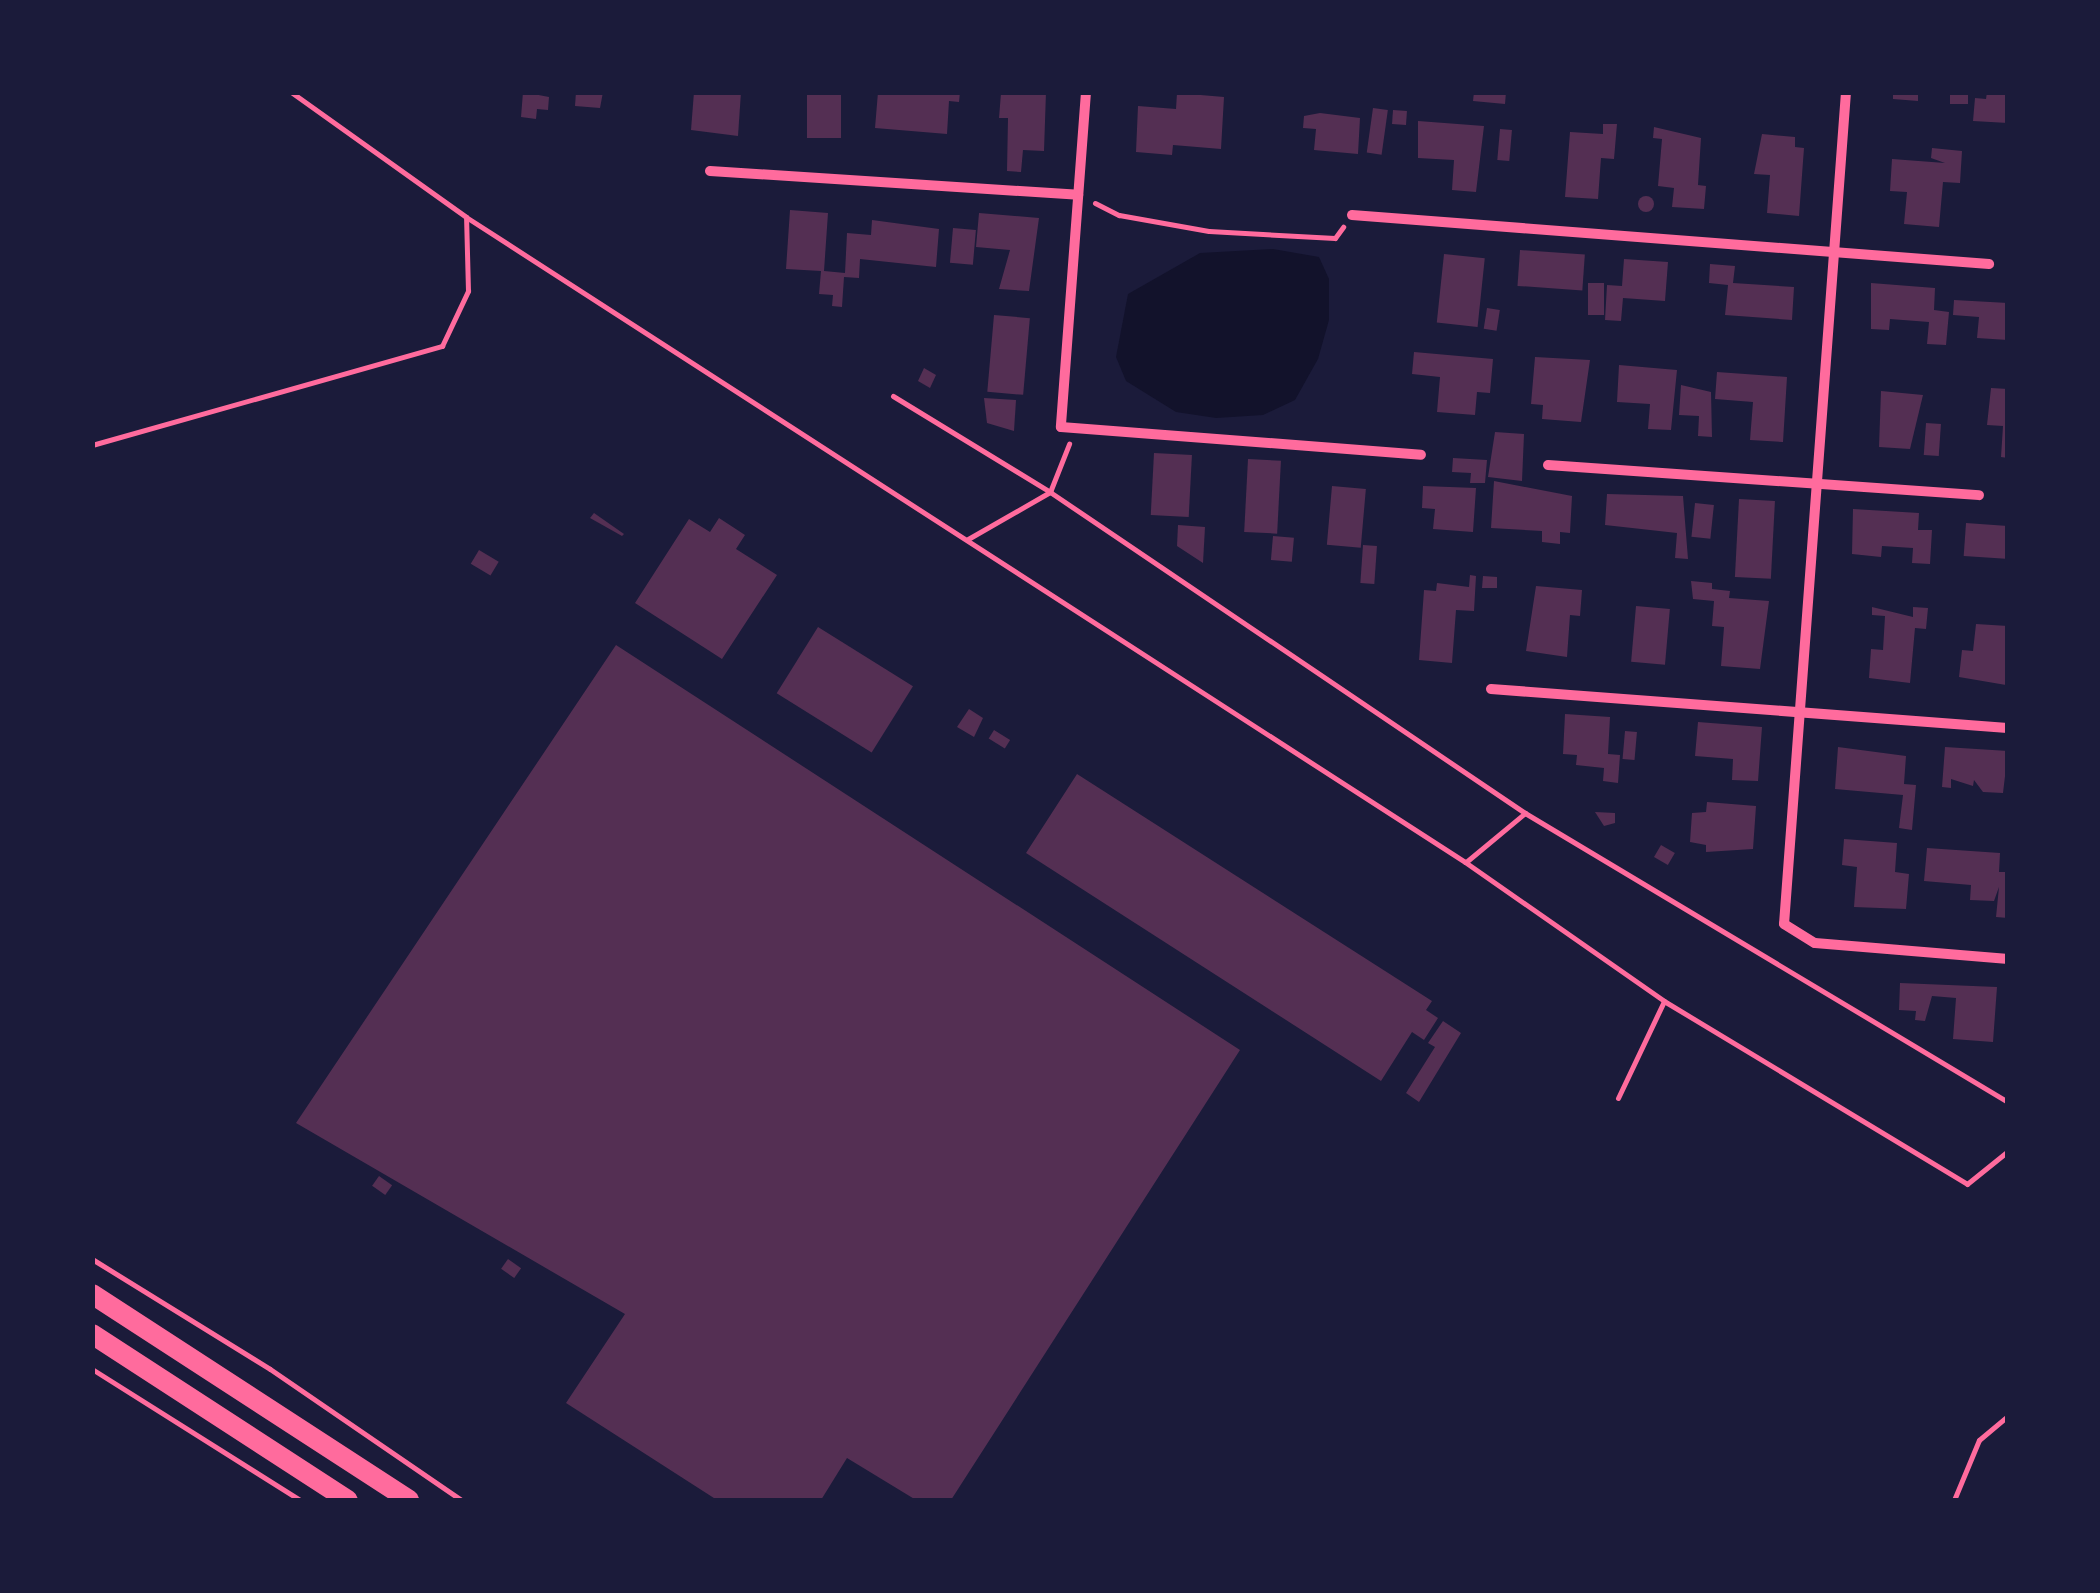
<!DOCTYPE html>
<style>
body{margin:0}
#map{position:relative;width:2100px;height:1593px;overflow:hidden;background:#1b1b3a;font-family:"DM Sans",sans-serif}
div>[style]{position:absolute}
.water>*{inset:0;background:#12122b}
.building>*{inset:0;background:#542f53;transform-origin:0 0}
.round{border-radius:50%}
.path>*{height:5px;margin:-2.5px;padding:0 2.5px;transform-origin:2.5px;border-radius:2.5px;background:#ff6b9d}
.minor>*{height:10px;margin:-5px;padding:0 5px;transform-origin:5px;border-radius:5px;background:#ff6b9d}
.secondary>*{height:20px;margin:-10px;padding:0 10px;transform-origin:10px;border-radius:10px;background:#ff6b9d}
span{translate:-50% -50%;white-space:nowrap;text-align:center;line-height:1.15;-webkit-text-stroke:8px #1b1b3a;paint-order:stroke}
.frame{position:absolute;inset:0;border:95px solid #1b1b3a;pointer-events:none}
</style>
<div id="map">
<div class="water">
<div style="clip-path:polygon(1273px 249px,1319px 257px,1329px 279px,1329px 320px,1318px 359px,1295px 400px,1263px 415px,1216px 418px,1176px 412px,1126px 381px,1116px 357px,1128px 294px,1200px 253px)"></div>
</div>
<div class="building">
<div style="clip-path:polygon(523px 92px,549px 97px,548px 110px,537px 109px,536px 119px,521px 117px)"></div>
<div style="clip-path:polygon(576px 92px,603px 92px,600px 108px,575px 106px)"></div>
<div style="clip-path:polygon(694px 92px,741px 92px,738px 136px,691px 130px)"></div>
<div style="left:807px;top:92px;width:34px;height:46px"></div>
<div style="clip-path:polygon(878px 92px,947px 94px,960px 92px,959px 102px,949px 101px,947px 134px,875px 128px)"></div>
<div style="clip-path:polygon(1046px 92px,1044px 151px,1023px 150px,1021px 172px,1007px 171px,1008px 118px,999px 118px,1001px 93px)"></div>
<div style="clip-path:polygon(1474px 92px,1506px 92px,1505px 104px,1473px 101px)"></div>
<div style="clip-path:polygon(1893px 92px,1918px 92px,1918px 101px,1893px 99px)"></div>
<div style="left:1950px;top:92px;width:18px;height:12px"></div>
<div style="clip-path:polygon(1987px 92px,2008px 92px,2008px 123px,1973px 121px,1975px 98px,1986px 99px)"></div>
<div style="clip-path:polygon(1177px 93px,1224px 97px,1221px 149px,1173px 145px,1172px 155px,1136px 152px,1138px 106px,1176px 109px)"></div>
<div style="left:1373px;top:108px;width:15px;height:45px;rotate:8deg"></div>
<div style="left:1393px;top:110px;width:14px;height:14px;rotate:4deg"></div>
<div style="clip-path:polygon(1320px 113px,1360px 118px,1358px 154px,1314px 150px,1316px 129px,1303px 128px,1304px 116px)"></div>
<div style="clip-path:polygon(1418px 121px,1484px 126px,1476px 192px,1452px 190px,1454px 160px,1418px 158px)"></div>
<div style="clip-path:polygon(1603px 124px,1617px 124px,1614px 159px,1601px 158px,1598px 199px,1565px 197px,1570px 132px,1603px 134px)"></div>
<div style="clip-path:polygon(1654px 127px,1701px 138px,1698px 185px,1706px 186px,1704px 209px,1672px 207px,1674px 188px,1658px 186px,1662px 139px,1653px 138px)"></div>
<div style="left:1500px;top:129px;width:12px;height:31px;rotate:5deg"></div>
<div style="clip-path:polygon(1762px 134px,1795px 137px,1795px 147px,1804px 148px,1799px 216px,1767px 213px,1770px 175px,1754px 174px)"></div>
<div style="clip-path:polygon(1932px 148px,1962px 151px,1960px 183px,1943px 182px,1939px 227px,1904px 224px,1907px 192px,1890px 191px,1892px 159px,1945px 163px,1931px 158px)"></div>
<div class="round" style="left:1638px;top:196px;width:16px;height:16px"></div>
<div style="clip-path:polygon(790px 210px,828px 213px,824px 271px,845px 273px,847px 233px,871px 235px,872px 220px,939px 229px,936px 267px,860px 259px,859px 278px,844px 277px,842px 307px,832px 306px,833px 295px,819px 294px,821px 271px,786px 269px)"></div>
<div style="clip-path:polygon(979px 213px,1039px 218px,1029px 291px,999px 289px,1010px 250px,976px 247px)"></div>
<div style="left:953px;top:228px;width:23px;height:35px;rotate:5deg"></div>
<div style="left:1520px;top:250px;width:65px;height:36px;rotate:4deg"></div>
<div style="left:1444px;top:254px;width:41px;height:69px;rotate:6deg"></div>
<div style="clip-path:polygon(1624px 259px,1668px 262px,1665px 301px,1623px 298px,1621px 321px,1605px 320px,1607px 285px,1622px 286px)"></div>
<div style="clip-path:polygon(1710px 264px,1735px 266px,1733px 283px,1794px 287px,1792px 320px,1725px 315px,1728px 285px,1709px 283px)"></div>
<div style="left:1588px;top:283px;width:16px;height:32px"></div>
<div style="clip-path:polygon(1871px 283px,1935px 288px,1934px 310px,1949px 312px,1946px 345px,1927px 344px,1929px 322px,1890px 319px,1889px 330px,1871px 329px)"></div>
<div style="clip-path:polygon(1954px 300px,2008px 303px,2008px 340px,1977px 338px,1979px 317px,1953px 315px)"></div>
<div style="left:1487px;top:308px;width:13px;height:21px;rotate:9deg"></div>
<div style="left:994px;top:315px;width:36px;height:77px;rotate:5deg"></div>
<div style="clip-path:polygon(1414px 352px,1493px 359px,1490px 393px,1477px 392px,1475px 415px,1437px 412px,1440px 377px,1412px 374px)"></div>
<div style="clip-path:polygon(1535px 357px,1590px 360px,1581px 422px,1542px 419px,1543px 405px,1531px 404px)"></div>
<div style="clip-path:polygon(1619px 365px,1677px 370px,1671px 430px,1648px 429px,1650px 404px,1617px 402px)"></div>
<div style="clip-path:polygon(924px 368px,936px 375px,930px 388px,918px 381px)"></div>
<div style="clip-path:polygon(1717px 372px,1787px 377px,1783px 442px,1750px 440px,1753px 402px,1715px 399px)"></div>
<div style="clip-path:polygon(1681px 385px,1711px 392px,1712px 437px,1698px 436px,1699px 416px,1679px 415px)"></div>
<div style="clip-path:polygon(1991px 388px,2008px 389px,2008px 458px,2001px 457px,2003px 426px,1987px 425px)"></div>
<div style="clip-path:polygon(1881px 391px,1923px 395px,1910px 449px,1879px 447px)"></div>
<div style="clip-path:polygon(984px 398px,1016px 400px,1014px 431px,987px 423px)"></div>
<div style="left:1926px;top:423px;width:15px;height:32px;rotate:4deg"></div>
<div style="clip-path:polygon(1495px 432px,1524px 434px,1522px 481px,1488px 477px)"></div>
<div style="left:1154px;top:453px;width:38px;height:62px;rotate:3deg"></div>
<div style="clip-path:polygon(1453px 458px,1487px 460px,1485px 483px,1470px 483px,1471px 473px,1452px 472px)"></div>
<div style="left:1248px;top:459px;width:33px;height:73px;rotate:3deg"></div>
<div style="clip-path:polygon(1494px 481px,1572px 496px,1570px 533px,1560px 532px,1560px 544px,1542px 542px,1542px 531px,1491px 528px)"></div>
<div style="left:1332px;top:486px;width:34px;height:59px;rotate:5deg"></div>
<div style="clip-path:polygon(1423px 486px,1476px 488px,1473px 532px,1433px 529px,1435px 509px,1422px 508px)"></div>
<div style="clip-path:polygon(1607px 494px,1683px 496px,1688px 559px,1675px 558px,1677px 533px,1605px 525px)"></div>
<div style="left:1739px;top:499px;width:36px;height:78px;rotate:3deg"></div>
<div style="left:1695px;top:503px;width:19px;height:34px;rotate:6deg"></div>
<div style="clip-path:polygon(1853px 509px,1919px 513px,1918px 530px,1932px 530px,1930px 564px,1912px 563px,1913px 548px,1882px 546px,1881px 557px,1852px 554px)"></div>
<div style="clip-path:polygon(594px 513px,624px 534px,622px 536px,590px 518px)"></div>
<div style="clip-path:polygon(719px 518px,745px 535px,736px 549px,777px 575px,722px 659px,635px 603px,689px 519px,710px 532px)"></div>
<div style="left:1966px;top:523px;width:42px;height:33px;rotate:4deg"></div>
<div style="clip-path:polygon(1178px 525px,1205px 527px,1203px 563px,1177px 546px)"></div>
<div style="left:1273px;top:536px;width:21px;height:24px;rotate:5deg"></div>
<div style="left:1363px;top:545px;width:14px;height:38px;rotate:4deg"></div>
<div style="left:479px;top:550px;width:23px;height:16px;rotate:31deg"></div>
<div style="clip-path:polygon(1470px 575px,1476px 576px,1474px 611px,1456px 610px,1452px 663px,1419px 660px,1424px 590px,1436px 591px,1437px 583px,1469px 587px)"></div>
<div style="clip-path:polygon(1483px 576px,1497px 577px,1497px 588px,1482px 588px)"></div>
<div style="clip-path:polygon(1691px 581px,1712px 583px,1712px 589px,1730px 591px,1729px 598px,1769px 601px,1760px 669px,1721px 666px,1724px 627px,1712px 626px,1714px 601px,1693px 599px)"></div>
<div style="clip-path:polygon(1536px 586px,1582px 590px,1580px 616px,1570px 615px,1567px 657px,1526px 651px)"></div>
<div style="left:1636px;top:606px;width:34px;height:56px;rotate:5deg"></div>
<div style="clip-path:polygon(1872px 607px,1913px 617px,1913px 607px,1928px 608px,1926px 629px,1915px 628px,1910px 683px,1869px 678px,1871px 649px,1883px 650px,1885px 616px,1872px 615px)"></div>
<div style="clip-path:polygon(1976px 624px,2008px 626px,2006px 685px,1959px 677px,1962px 650px,1973px 651px)"></div>
<div style="left:818px;top:627px;width:112px;height:78px;rotate:32deg"></div>
<div style="clip-path:polygon(616px 645px,1240px 1050px,951px 1500px,916px 1500px,847px 1458px,821px 1500px,717px 1500px,566px 1403px,625px 1314px,296px 1123px)"></div>
<div style="clip-path:polygon(969px 709px,983px 718px,974px 737px,957px 727px)"></div>
<div style="clip-path:polygon(1565px 714px,1610px 717px,1608px 754px,1620px 755px,1618px 783px,1603px 781px,1604px 768px,1576px 765px,1577px 755px,1563px 754px)"></div>
<div style="clip-path:polygon(1698px 722px,1762px 727px,1758px 781px,1732px 780px,1733px 759px,1695px 756px)"></div>
<div style="left:994px;top:730px;width:19px;height:10px;rotate:32deg"></div>
<div style="left:1625px;top:731px;width:12px;height:28px;rotate:5deg"></div>
<div style="clip-path:polygon(1838px 747px,1906px 756px,1904px 784px,1916px 785px,1912px 830px,1899px 828px,1903px 795px,1835px 789px)"></div>
<div style="clip-path:polygon(1945px 747px,2008px 751px,2003px 793px,1983px 792px,1974px 780px,1973px 786px,1951px 779px,1951px 788px,1942px 787px)"></div>
<div style="clip-path:polygon(1077px 774px,1432px 1001px,1426px 1010px,1438px 1018px,1424px 1040px,1412px 1032px,1381px 1081px,1026px 853px)"></div>
<div style="clip-path:polygon(1707px 802px,1756px 806px,1753px 849px,1706px 852px,1706px 845px,1690px 842px,1692px 813px,1706px 812px)"></div>
<div style="clip-path:polygon(1595px 812px,1615px 813px,1615px 823px,1604px 826px)"></div>
<div style="clip-path:polygon(1844px 839px,1897px 843px,1895px 872px,1909px 874px,1906px 909px,1854px 907px,1857px 867px,1842px 865px)"></div>
<div style="left:1661px;top:845px;width:16px;height:14px;rotate:30deg"></div>
<div style="clip-path:polygon(1927px 848px,2000px 853px,1999px 872px,2008px 872px,2008px 918px,1996px 917px,1999px 887px,1994px 901px,1970px 900px,1971px 885px,1924px 881px)"></div>
<div style="clip-path:polygon(1900px 983px,1997px 987px,1993px 1042px,1953px 1039px,1956px 998px,1932px 996px,1925px 1021px,1915px 1020px,1916px 1011px,1899px 1010px)"></div>
<div style="clip-path:polygon(1443px 1021px,1461px 1033px,1419px 1102px,1406px 1093px,1435px 1047px,1428px 1043px)"></div>
<div style="left:379px;top:1176px;width:16px;height:12px;rotate:35deg"></div>
<div style="left:508px;top:1259px;width:16px;height:12px;rotate:35deg"></div>
</div>
<div class="path">
<div style="left:291px;top:92px;width:215px;rotate:35.5deg"></div>
<div style="left:466px;top:217px;width:1189px;rotate:32.85deg"></div>
<div style="left:1465px;top:862px;width:243px;rotate:34.9deg"></div>
<div style="left:1664px;top:1001px;width:354px;rotate:31.1deg"></div>
<div style="left:1967px;top:1184px;width:53px;rotate:-38.8deg"></div>
<div style="left:1095px;top:203px;width:27px;rotate:27deg"></div>
<div style="left:1119px;top:215px;width:91px;rotate:10.1deg"></div>
<div style="left:1209px;top:231px;width:126px;rotate:3.2deg"></div>
<div style="left:1335px;top:238px;width:14px;rotate:-54deg"></div>
<div style="left:893px;top:396px;width:184px;rotate:31.4deg"></div>
<div style="left:1050px;top:492px;width:573px;rotate:34.05deg"></div>
<div style="left:1525px;top:813px;width:563px;rotate:30.89deg"></div>
<div style="left:92px;top:445px;width:364px;rotate:-15.8deg"></div>
<div style="left:442px;top:346px;width:61px;rotate:-64.7deg"></div>
<div style="left:468px;top:291px;width:74px;rotate:-91.5deg"></div>
<div style="left:968px;top:539px;width:95px;rotate:-29.8deg"></div>
<div style="left:1050px;top:492px;width:52px;rotate:-68.4deg"></div>
<div style="left:1466px;top:862px;width:77px;rotate:-39.7deg"></div>
<div style="left:1618px;top:1098px;width:107px;rotate:-64.6deg"></div>
<div style="left:92px;top:1259px;width:209px;rotate:31.7deg"></div>
<div style="left:270px;top:1369px;width:232px;rotate:34.4deg"></div>
<div style="left:92px;top:1369px;width:246px;rotate:32.2deg"></div>
<div style="left:1954px;top:1500px;width:65px;rotate:-67.4deg"></div>
<div style="left:1979px;top:1440px;width:38px;rotate:-40deg"></div>
</div>
<div class="minor">
<div style="left:1086px;top:92px;width:336px;rotate:94.3deg"></div>
<div style="left:1061px;top:427px;width:361px;rotate:4.4deg"></div>
<div style="left:1846px;top:92px;width:834px;rotate:94.26deg"></div>
<div style="left:1784px;top:924px;width:36px;rotate:32deg"></div>
<div style="left:1815px;top:943px;width:194px;rotate:4.7deg"></div>
<div style="left:710px;top:171px;width:369px;rotate:3.7deg"></div>
<div style="left:1352px;top:215px;width:639px;rotate:4.4deg"></div>
<div style="left:1548px;top:465px;width:432px;rotate:4deg"></div>
<div style="left:1491px;top:689px;width:518px;rotate:4.31deg"></div>
</div>
<div class="secondary">
<div style="left:92px;top:1294px;width:378px;rotate:33deg"></div>
<div style="left:92px;top:1334px;width:305px;rotate:33deg"></div>
</div>
<div class="frame"></div>
</div>
